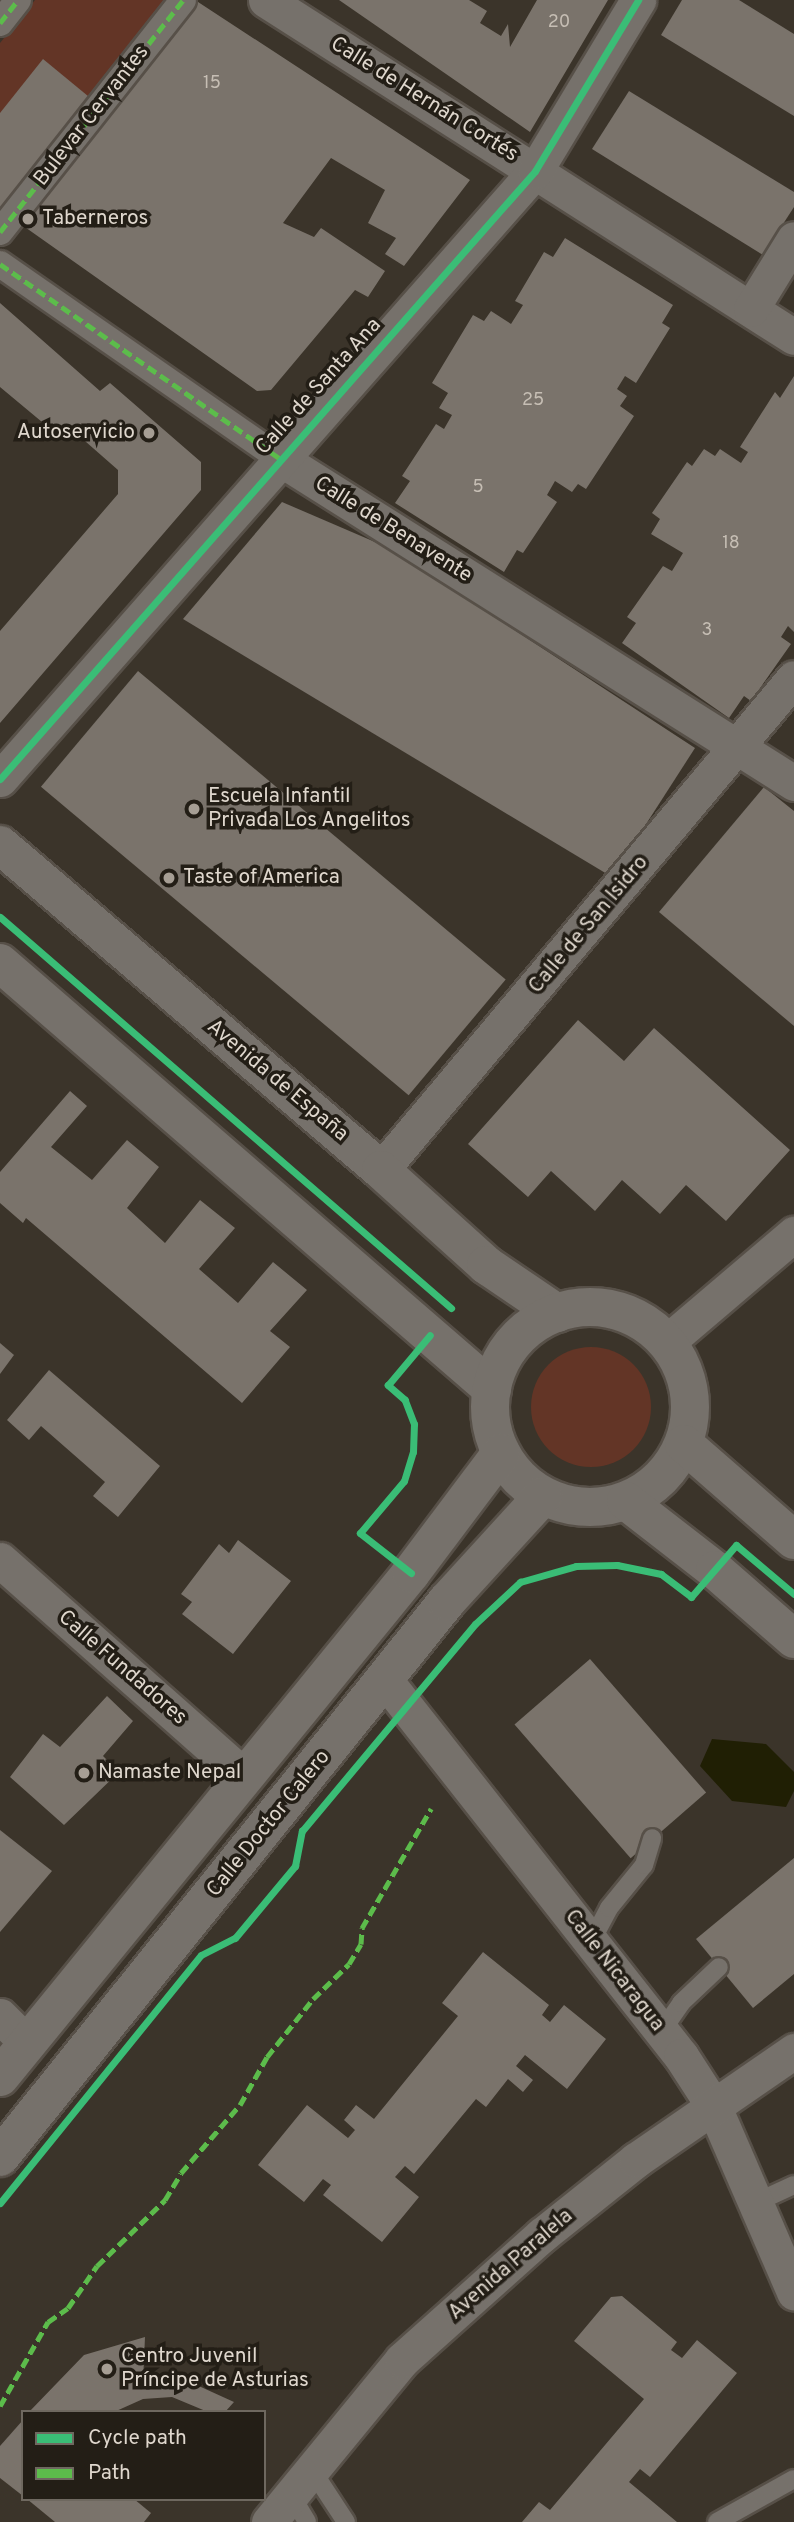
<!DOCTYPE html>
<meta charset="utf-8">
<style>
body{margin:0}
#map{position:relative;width:794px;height:2522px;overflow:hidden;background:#3b342a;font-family:Overpass,sans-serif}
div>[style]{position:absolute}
.green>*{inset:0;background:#633526}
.round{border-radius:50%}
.water>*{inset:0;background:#201f04}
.building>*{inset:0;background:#7a736b;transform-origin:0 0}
.roads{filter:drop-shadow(2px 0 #575048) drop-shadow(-2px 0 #575048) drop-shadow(0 2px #575048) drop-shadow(0 -2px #575048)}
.service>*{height:18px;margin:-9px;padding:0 9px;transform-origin:9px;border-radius:9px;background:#76716b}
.pedestrian>*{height:26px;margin:-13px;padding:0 13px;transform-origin:13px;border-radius:13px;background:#76716b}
.minor>*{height:35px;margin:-17.5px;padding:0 17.5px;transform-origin:17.5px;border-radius:17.5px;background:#76716b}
.tertiary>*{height:38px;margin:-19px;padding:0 19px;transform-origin:19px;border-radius:19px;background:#76716b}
.tertiary>.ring{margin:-19px;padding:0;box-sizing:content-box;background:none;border:38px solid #76716b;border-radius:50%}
.quiet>*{height:5px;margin-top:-2.5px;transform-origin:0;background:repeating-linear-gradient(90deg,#5cbc4b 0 10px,transparent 0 15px)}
.cycleway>*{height:7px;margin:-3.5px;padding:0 3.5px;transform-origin:3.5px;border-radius:3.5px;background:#3abd76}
.dots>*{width:19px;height:19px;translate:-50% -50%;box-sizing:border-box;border:4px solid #231e16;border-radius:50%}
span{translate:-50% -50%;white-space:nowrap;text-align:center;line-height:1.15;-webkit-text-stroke:7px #231e16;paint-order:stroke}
.number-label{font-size:18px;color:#c6beb4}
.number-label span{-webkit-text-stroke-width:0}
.street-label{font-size:21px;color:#dfd7cd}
.poi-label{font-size:21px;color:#dfd7cd}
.left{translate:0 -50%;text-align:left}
.right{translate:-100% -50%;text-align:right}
.legend{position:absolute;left:21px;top:2410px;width:245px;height:91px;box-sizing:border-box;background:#231e16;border:2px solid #6e685f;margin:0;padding:9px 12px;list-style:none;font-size:21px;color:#dfd7cd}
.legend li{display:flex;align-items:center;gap:14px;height:35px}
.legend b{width:35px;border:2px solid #6e685f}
</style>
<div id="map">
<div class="green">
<div style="clip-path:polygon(35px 0,168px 0,0 204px,0 43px)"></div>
<div class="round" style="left:531px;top:1347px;width:120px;height:120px"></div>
</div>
<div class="water">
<div style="clip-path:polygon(712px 1739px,766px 1744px,794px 1772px,794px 1791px,786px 1807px,732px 1801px,700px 1766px)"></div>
</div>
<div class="building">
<div style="clip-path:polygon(195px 0,470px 180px,404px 266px,385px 254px,396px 238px,368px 223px,385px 190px,331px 158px,283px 223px,314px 237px,321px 228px,385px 271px,368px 297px,355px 290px,271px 390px,257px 391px,22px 225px,24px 211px)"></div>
<div style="clip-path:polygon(339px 0,469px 0,487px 11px,480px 23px,501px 36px,508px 24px,510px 47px,537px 0,608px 0,530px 132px)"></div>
<div style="clip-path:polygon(682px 0,739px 0,794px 34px,794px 116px,661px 35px)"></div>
<div style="clip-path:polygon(43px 59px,94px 101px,0 213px,0 113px)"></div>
<div style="clip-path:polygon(629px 91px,794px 192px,794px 207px,763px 255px,592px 149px)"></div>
<div style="clip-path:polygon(565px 238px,673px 305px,662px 323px,670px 328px,636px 383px,625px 376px,617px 389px,627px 396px,620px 406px,634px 416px,586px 489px,578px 484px,572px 492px,555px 481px,547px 495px,557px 502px,523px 553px,517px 550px,504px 572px,395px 503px,410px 481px,402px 476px,436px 424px,444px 429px,452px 415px,439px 408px,448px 393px,432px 383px,473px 315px,484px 321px,491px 311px,511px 324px,523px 305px,515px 301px,544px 252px,553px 257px)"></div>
<div style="clip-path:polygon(0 303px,100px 391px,110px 383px,201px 462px,201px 490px,0 723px,0 631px,118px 494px,118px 470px,69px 427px,60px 437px,0 387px)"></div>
<div style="clip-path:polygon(794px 376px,794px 632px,788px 626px,781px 637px,791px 644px,751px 701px,744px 696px,729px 718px,622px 643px,636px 623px,627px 617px,663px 566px,672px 571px,683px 553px,651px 534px,660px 519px,652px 513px,687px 462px,692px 466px,704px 449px,715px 456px,720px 449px,741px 463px,748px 452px,740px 447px,775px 392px,780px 398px)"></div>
<div style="clip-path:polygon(282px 502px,389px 548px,695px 748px,612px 877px,183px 619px)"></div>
<div style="left:138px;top:671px;width:480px;height:151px;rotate:40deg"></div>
<div style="clip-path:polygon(764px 787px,794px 811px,794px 1026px,659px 912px)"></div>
<div style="clip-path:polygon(578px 1020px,624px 1061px,654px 1028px,790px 1150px,726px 1221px,686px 1185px,660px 1214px,622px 1180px,595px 1211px,551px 1171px,528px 1197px,468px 1144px)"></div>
<div style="clip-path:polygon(70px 1091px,87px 1106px,51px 1147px,92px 1180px,127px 1140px,159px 1167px,127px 1208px,165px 1243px,200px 1200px,235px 1228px,199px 1269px,238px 1303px,273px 1262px,307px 1290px,270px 1331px,290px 1347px,242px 1403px,26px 1218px,23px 1223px,0 1203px,0 1172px)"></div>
<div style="clip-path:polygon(0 1343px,14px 1355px,0 1374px)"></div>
<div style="clip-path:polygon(49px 1370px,160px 1466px,118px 1517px,93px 1496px,105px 1482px,41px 1426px,29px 1440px,7px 1420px)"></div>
<div style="clip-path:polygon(238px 1540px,291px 1581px,233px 1654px,182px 1614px,192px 1602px,181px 1594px,219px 1544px,229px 1553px)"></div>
<div style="left:590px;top:1659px;width:177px;height:100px;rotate:49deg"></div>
<div style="clip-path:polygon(107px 1696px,133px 1721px,103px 1756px,119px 1772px,64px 1825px,10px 1777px,43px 1734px,60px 1747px)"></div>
<div style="clip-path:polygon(0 1830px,52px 1871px,0 1932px)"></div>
<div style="clip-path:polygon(794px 1858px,794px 1974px,753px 2008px,696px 1939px)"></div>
<div style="clip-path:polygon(483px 1952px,549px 2005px,542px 2015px,550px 2022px,564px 2005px,606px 2039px,567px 2089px,525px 2055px,516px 2066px,533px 2080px,523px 2092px,508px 2079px,486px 2107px,476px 2099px,414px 2174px,405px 2166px,395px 2177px,419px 2197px,382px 2242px,323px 2195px,331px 2185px,323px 2179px,304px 2202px,258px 2165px,307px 2105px,348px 2138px,355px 2130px,344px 2120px,356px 2105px,374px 2119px,458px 2016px,442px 2003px)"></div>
<div style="clip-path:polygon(622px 2296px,677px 2342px,671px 2350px,682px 2358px,697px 2340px,737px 2373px,650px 2477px,640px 2469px,629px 2482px,677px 2522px,522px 2522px,539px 2502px,550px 2510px,644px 2399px,574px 2341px,611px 2297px)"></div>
<div style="clip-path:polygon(145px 2337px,143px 2382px,179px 2377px,234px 2402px,225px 2412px,208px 2412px,172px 2397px,143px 2399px,114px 2412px,29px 2412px,84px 2355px)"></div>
<div style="clip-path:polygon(23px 2420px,23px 2496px,0 2478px,0 2446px)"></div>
<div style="clip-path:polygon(27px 2499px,134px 2499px,151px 2513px,144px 2522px,55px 2522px)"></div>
</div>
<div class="roads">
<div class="service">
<div style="left:591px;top:1942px;width:38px;rotate:-62deg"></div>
<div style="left:609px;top:1908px;width:55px;rotate:-50.9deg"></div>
<div style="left:644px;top:1865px;width:28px;rotate:-73deg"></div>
<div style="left:661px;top:2032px;width:35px;rotate:-55deg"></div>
<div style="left:681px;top:2003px;width:52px;rotate:-43.5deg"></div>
<div style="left:755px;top:2203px;width:43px;rotate:-24.8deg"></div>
<div style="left:312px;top:2470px;width:62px;rotate:56.8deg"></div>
<div style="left:291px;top:2495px;width:31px;rotate:59deg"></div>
<div style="left:717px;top:2522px;width:88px;rotate:-29.2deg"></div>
</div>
<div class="pedestrian">
<div style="left:0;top:23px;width:29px;rotate:-52deg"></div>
<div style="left:0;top:232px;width:295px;rotate:-51.7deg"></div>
<div style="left:0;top:264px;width:340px;rotate:34.8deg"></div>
</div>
<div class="minor">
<div style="left:266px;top:0;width:626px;rotate:32.55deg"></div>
<div style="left:751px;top:309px;width:82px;rotate:-58.4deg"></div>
<div style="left:279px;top:458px;width:609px;rotate:32.25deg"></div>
<div style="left:0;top:779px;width:810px;rotate:-48.65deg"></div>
<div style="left:535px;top:171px;width:200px;rotate:-58.9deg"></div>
<div style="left:381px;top:1170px;width:642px;rotate:-49.99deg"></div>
<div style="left:667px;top:1342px;width:167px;rotate:-40.4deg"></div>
<div style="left:0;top:1560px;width:326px;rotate:41.5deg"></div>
<div style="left:385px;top:1680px;width:479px;rotate:51.8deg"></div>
<div style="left:681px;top:2056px;width:61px;rotate:57.1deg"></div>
<div style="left:714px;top:2107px;width:202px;rotate:66.6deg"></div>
<div style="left:0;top:2016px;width:38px;rotate:45deg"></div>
<div style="left:269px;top:2522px;width:210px;rotate:-50.6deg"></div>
<div style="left:402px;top:2360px;width:188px;rotate:-41.8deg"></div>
<div style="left:542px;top:2235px;width:120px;rotate:-38.6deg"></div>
<div style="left:636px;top:2160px;width:192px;rotate:-34.6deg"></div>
</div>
<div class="tertiary">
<div style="left:0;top:845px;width:501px;rotate:40.46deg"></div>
<div style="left:381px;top:1170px;width:142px;rotate:42.1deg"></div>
<div style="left:486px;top:1265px;width:86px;rotate:34.1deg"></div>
<div style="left:0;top:963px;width:651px;rotate:40.89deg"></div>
<div class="ring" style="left:490px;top:1307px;width:162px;height:162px"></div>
<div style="left:684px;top:1444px;width:146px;rotate:41.1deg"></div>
<div style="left:626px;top:1501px;width:113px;rotate:37.8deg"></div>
<div style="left:715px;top:1570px;width:105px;rotate:41.1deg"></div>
<div style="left:0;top:2077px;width:650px;rotate:-50.8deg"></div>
<div style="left:411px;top:1573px;width:150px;rotate:-53.1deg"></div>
<div style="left:0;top:2157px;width:713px;rotate:-51.2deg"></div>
<div style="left:447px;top:1601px;width:142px;rotate:-47.6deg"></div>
</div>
</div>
<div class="quiet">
<div style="left:0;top:23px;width:29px;rotate:-52deg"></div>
<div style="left:0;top:232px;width:295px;rotate:-51.7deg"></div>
<div style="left:0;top:264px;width:340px;rotate:34.8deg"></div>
<div style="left:0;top:2406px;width:97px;rotate:-60.3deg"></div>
<div style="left:48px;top:2322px;width:24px;rotate:-35deg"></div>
<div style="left:68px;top:2308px;width:51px;rotate:-55.4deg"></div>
<div style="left:97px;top:2266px;width:95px;rotate:-44.1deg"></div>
<div style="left:165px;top:2200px;width:31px;rotate:-59deg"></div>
<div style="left:181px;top:2173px;width:90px;rotate:-49.1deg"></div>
<div style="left:240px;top:2105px;width:55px;rotate:-60.6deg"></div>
<div style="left:267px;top:2057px;width:74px;rotate:-51.6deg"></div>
<div style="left:313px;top:1999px;width:50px;rotate:-44.2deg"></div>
<div style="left:349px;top:1964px;width:23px;rotate:-59deg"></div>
<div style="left:361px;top:1944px;width:16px;rotate:-86deg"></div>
<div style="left:362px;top:1928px;width:138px;rotate:-59.9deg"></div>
</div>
<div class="cycleway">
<div style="left:0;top:779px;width:810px;rotate:-48.65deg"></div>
<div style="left:535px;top:171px;width:200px;rotate:-58.9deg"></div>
<div style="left:0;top:917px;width:597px;rotate:40.92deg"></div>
<div style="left:411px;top:1573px;width:65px;rotate:-141.9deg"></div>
<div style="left:360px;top:1533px;width:68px;rotate:-49.8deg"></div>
<div style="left:404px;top:1481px;width:30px;rotate:-73deg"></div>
<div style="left:413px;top:1452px;width:28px;rotate:-88deg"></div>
<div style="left:414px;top:1424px;width:26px;rotate:-111deg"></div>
<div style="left:405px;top:1400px;width:23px;rotate:-139deg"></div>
<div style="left:388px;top:1385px;width:65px;rotate:-50deg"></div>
<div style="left:0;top:2203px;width:319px;rotate:-51deg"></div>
<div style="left:201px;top:1955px;width:38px;rotate:-27deg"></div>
<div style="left:235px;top:1938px;width:94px;rotate:-50.2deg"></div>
<div style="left:295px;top:1866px;width:36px;rotate:-79deg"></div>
<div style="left:302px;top:1831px;width:270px;rotate:-50.1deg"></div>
<div style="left:475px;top:1624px;width:62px;rotate:-43deg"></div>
<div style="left:520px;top:1582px;width:58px;rotate:-15.9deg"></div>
<div style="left:576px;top:1566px;width:41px;rotate:-1.4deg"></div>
<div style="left:617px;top:1565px;width:45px;rotate:11.6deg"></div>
<div style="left:661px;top:1574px;width:38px;rotate:37deg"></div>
<div style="left:691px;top:1597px;width:69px;rotate:-49.1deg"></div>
<div style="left:736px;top:1545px;width:76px;rotate:40.2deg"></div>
</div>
<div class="dots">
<div style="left:28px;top:219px;background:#a69e94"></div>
<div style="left:149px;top:433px;background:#a69e94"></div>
<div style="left:194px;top:809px;background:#a69e94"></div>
<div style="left:169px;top:878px;background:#a69e94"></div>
<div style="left:84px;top:1773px;background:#a69e94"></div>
<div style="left:107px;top:2369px;background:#a69e94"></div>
</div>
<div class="number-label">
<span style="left:559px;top:23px">20</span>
<span style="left:212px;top:84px">15</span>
<span style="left:533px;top:401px">25</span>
<span style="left:478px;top:488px">5</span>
<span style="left:731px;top:544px">18</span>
<span style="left:707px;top:631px">3</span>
</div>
<div class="street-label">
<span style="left:424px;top:100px;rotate:32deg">Calle de Hernán Cortés</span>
<span style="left:92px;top:116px;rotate:-52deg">Bulevar Cervantes</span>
<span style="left:319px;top:387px;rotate:-48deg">Calle de Santa Ana</span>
<span style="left:393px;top:530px;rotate:32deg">Calle de Benavente</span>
<span style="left:589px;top:925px;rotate:-50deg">Calle de San Isidro</span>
<span style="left:277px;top:1081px;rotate:40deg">Avenida de España</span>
<span style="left:122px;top:1668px;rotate:41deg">Calle Fundadores</span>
<span style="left:269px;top:1824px;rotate:-51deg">Calle Doctor Calero</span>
<span style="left:614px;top:1971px;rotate:52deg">Calle Nicaragua</span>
<span style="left:511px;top:2265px;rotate:-41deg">Avenida Paralela</span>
</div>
<div class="poi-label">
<span class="left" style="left:42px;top:219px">Taberneros</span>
<span class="right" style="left:135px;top:433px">Autoservicio</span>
<span class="left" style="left:208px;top:809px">Escuela Infantil<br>Privada Los Angelitos</span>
<span class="left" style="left:183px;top:878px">Taste of America</span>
<span class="left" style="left:98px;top:1773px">Namaste Nepal</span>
<span class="left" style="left:121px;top:2369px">Centro Juvenil<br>Príncipe de Asturias</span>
</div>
<ul class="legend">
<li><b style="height:9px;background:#3abd76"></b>Cycle path</li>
<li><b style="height:9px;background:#5cbc4b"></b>Path</li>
</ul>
</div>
